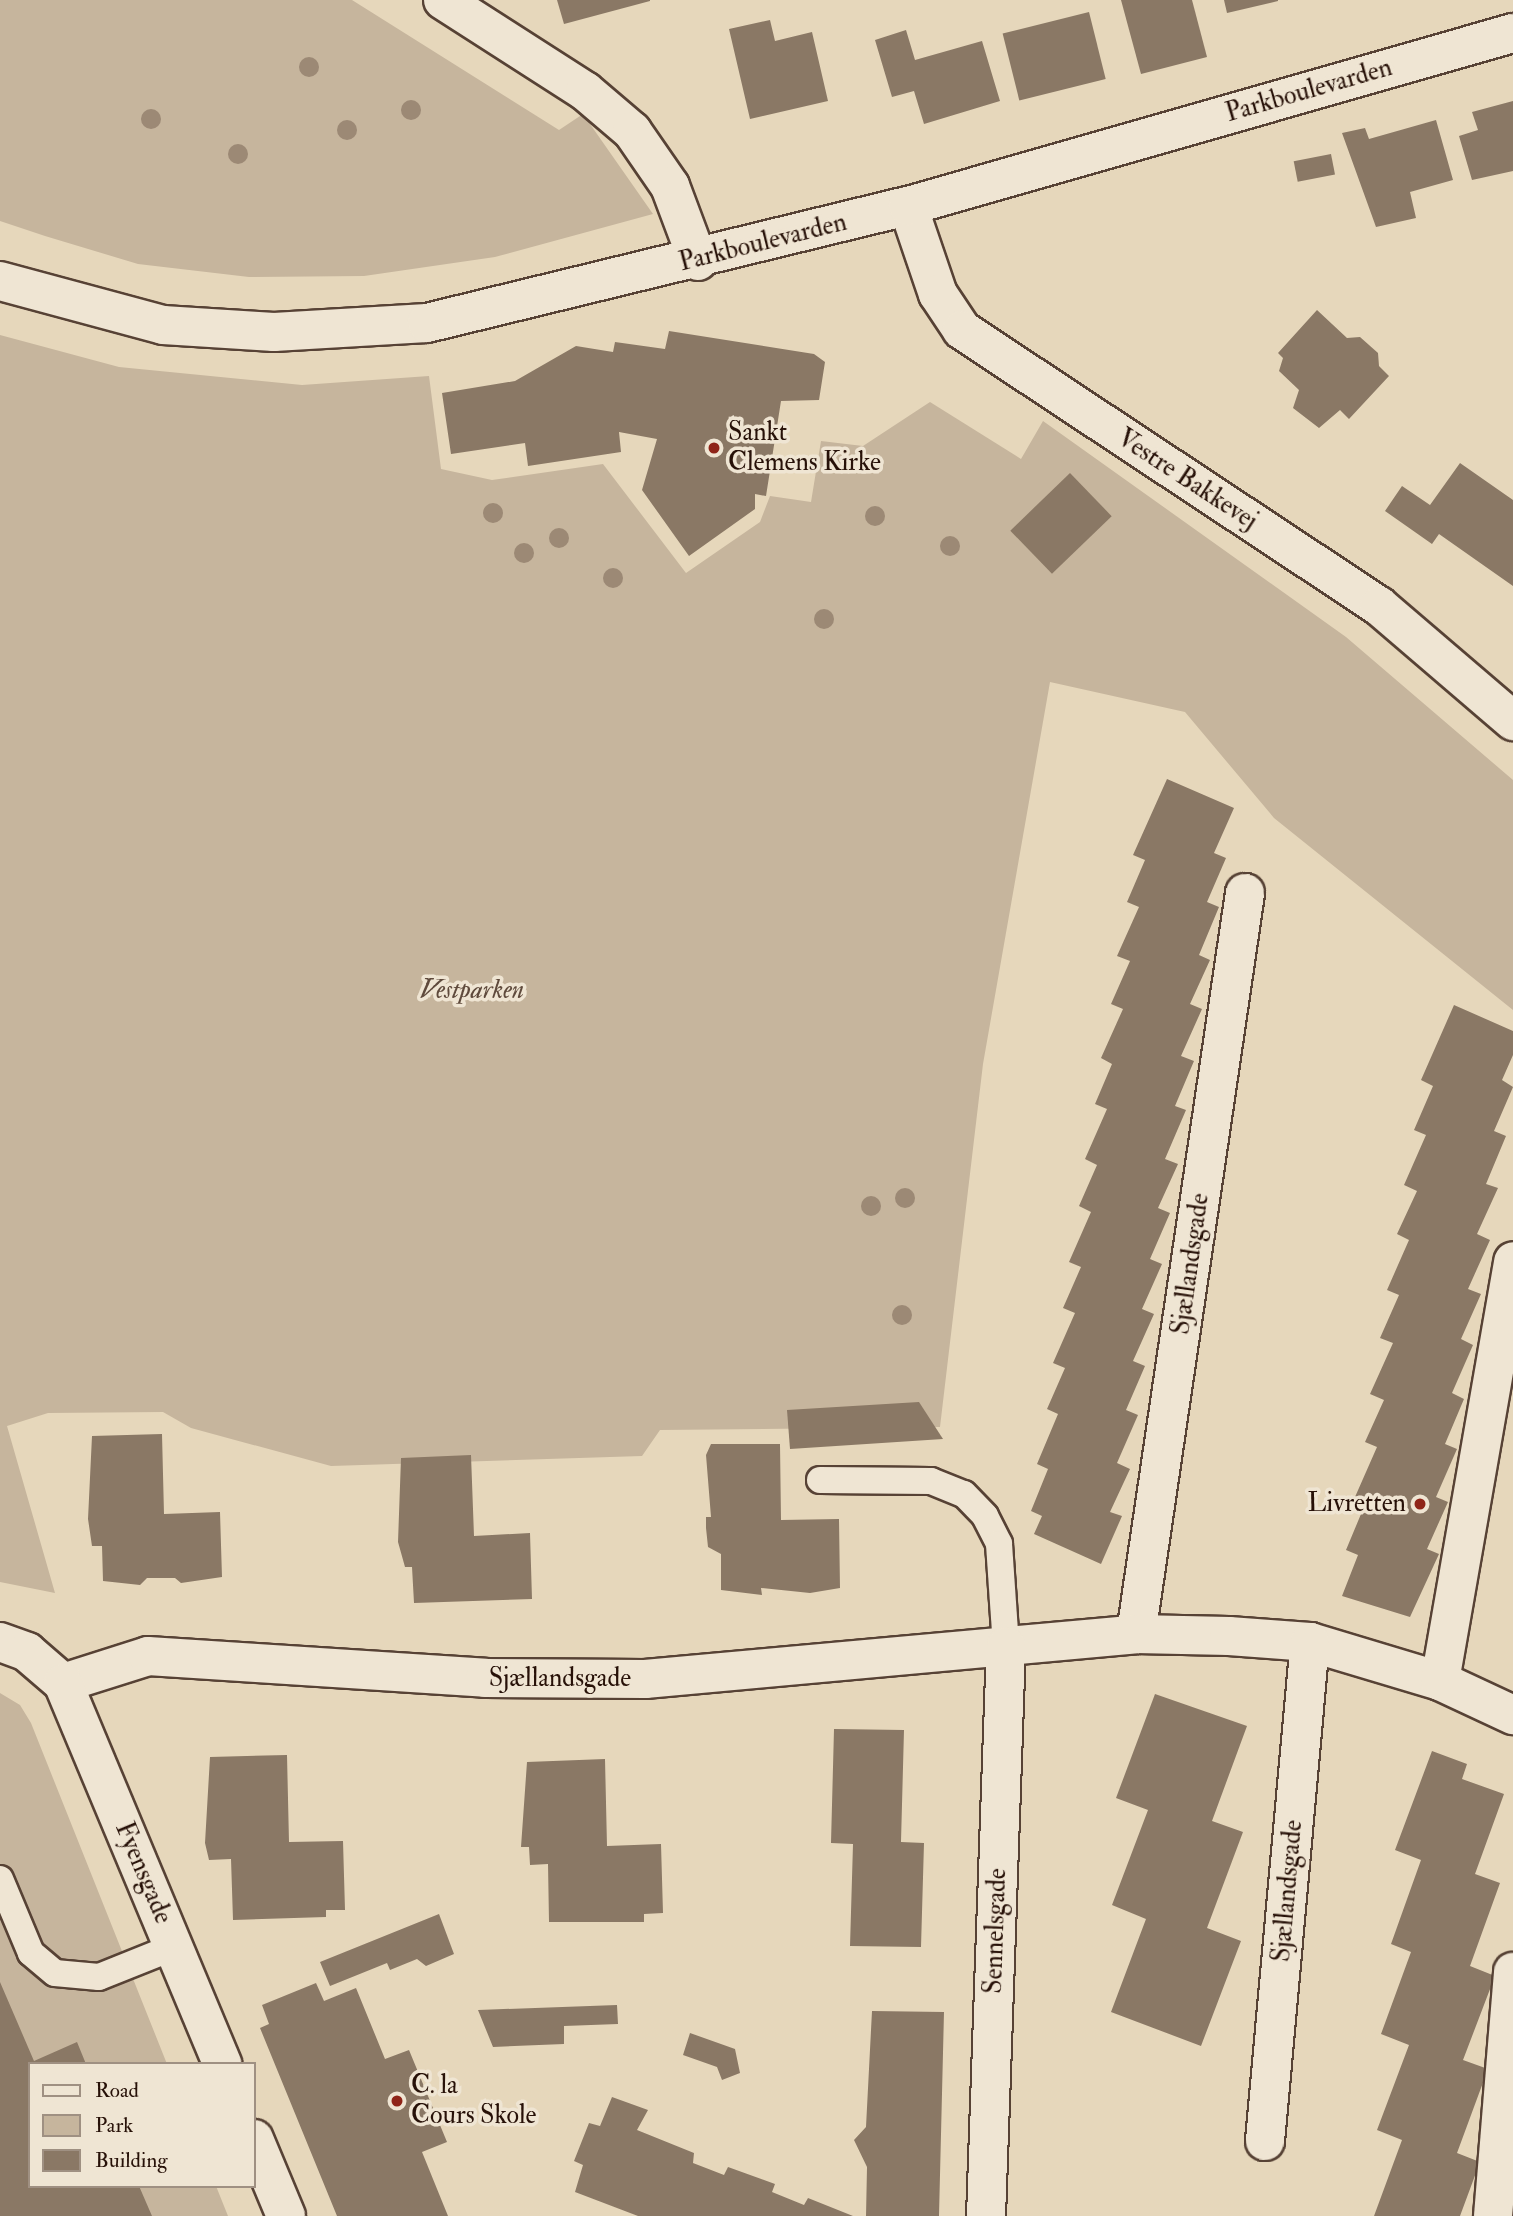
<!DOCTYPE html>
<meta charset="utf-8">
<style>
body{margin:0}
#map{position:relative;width:1513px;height:2216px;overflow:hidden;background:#e6d7bb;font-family:"IM FELL Double Pica",serif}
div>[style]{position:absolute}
.green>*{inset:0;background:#c6b59d}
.building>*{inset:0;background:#8a7865;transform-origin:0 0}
.roads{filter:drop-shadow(2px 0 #574235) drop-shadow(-2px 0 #574235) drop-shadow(0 2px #574235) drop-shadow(0 -2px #574235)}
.service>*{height:26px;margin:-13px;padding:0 13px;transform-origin:13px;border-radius:13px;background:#efe5d3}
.minor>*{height:38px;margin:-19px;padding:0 19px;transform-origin:19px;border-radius:19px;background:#efe5d3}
.tertiary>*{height:38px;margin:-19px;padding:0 19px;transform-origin:19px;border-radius:19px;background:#efe5d3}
.trees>*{width:20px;height:20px;margin:-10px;border-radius:50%;background:#9c8975}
.dots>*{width:19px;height:19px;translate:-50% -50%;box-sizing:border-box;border:4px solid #efe5d3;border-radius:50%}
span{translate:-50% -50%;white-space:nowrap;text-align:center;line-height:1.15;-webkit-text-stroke:7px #efe5d3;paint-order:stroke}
.street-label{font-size:26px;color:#271108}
.poi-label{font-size:26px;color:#271108}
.left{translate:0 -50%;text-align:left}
.right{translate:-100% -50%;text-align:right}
.park-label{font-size:26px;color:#5f4a3c;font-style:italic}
.legend{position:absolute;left:28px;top:2062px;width:228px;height:126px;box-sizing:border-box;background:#efe5d3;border:2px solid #9f9082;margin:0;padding:9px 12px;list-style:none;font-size:21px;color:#271108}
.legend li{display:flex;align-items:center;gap:14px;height:35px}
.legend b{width:35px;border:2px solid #9f9082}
</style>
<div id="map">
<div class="green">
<div style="clip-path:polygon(0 0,352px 0,559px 130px,583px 114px,653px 214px,495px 257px,364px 276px,249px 277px,138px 264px,45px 236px,0 221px)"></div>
<div style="clip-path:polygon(0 335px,119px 367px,302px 385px,429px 376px,441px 469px,492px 480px,603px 464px,686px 573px,760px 522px,770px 496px,811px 502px,821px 441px,863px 446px,930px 402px,1021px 459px,1043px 421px,1346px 637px,1513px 780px,1513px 1010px,1274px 818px,1185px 712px,1050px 682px,983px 1064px,940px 1427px,660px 1430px,642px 1456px,331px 1466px,191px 1428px,163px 1412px,48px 1413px,7px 1426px,55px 1593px,0 1582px)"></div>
<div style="clip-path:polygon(0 1693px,20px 1705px,31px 1723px,167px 2064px,30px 2064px,30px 2186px,216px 2186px,228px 2216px,0 2216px)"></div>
</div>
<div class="building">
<div style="clip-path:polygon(557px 0,650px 0,650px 1px,564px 24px)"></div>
<div style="clip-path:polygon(1121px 0,1192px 0,1207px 57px,1141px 74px)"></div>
<div style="clip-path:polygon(1224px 0,1278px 0,1278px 1px,1227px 13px)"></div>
<div style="left:1089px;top:12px;width:69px;height:89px;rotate:76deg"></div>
<div style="clip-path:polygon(770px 20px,775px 41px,812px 32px,828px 101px,750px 119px,729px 29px)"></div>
<div style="clip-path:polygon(906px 30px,915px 60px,982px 41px,1000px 101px,924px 124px,914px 91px,892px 97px,875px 40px)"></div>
<div style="clip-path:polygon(1513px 101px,1513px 171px,1472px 180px,1459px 136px,1478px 130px,1472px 112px)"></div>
<div style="clip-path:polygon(1436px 120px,1453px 180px,1410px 192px,1416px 218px,1376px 227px,1342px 133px,1365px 128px,1369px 139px)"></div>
<div style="left:1331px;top:154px;width:21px;height:38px;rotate:79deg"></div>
<div style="clip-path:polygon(1317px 310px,1347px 338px,1360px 337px,1378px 353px,1379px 366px,1389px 376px,1349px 419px,1340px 410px,1319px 428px,1293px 408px,1299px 390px,1279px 371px,1283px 358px,1278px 353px)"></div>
<div style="clip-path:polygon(669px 331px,814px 354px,825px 362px,819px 400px,781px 401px,766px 496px,755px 494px,755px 509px,689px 556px,642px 490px,657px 439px,619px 432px,621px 452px,528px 466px,525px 443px,451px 454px,442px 393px,515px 381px,576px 346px,613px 352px,615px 342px,665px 349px)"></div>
<div style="clip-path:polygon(1460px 463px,1513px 500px,1513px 586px,1439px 534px,1432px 544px,1385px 511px,1402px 486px,1430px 505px)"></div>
<div style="left:1070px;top:473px;width:60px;height:83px;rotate:46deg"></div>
<div style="clip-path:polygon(1167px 779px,1234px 808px,1214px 853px,1226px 858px,1207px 902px,1219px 907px,1199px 955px,1210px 960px,1190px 1004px,1202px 1009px,1181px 1056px,1194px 1061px,1175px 1106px,1186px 1110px,1165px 1159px,1178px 1164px,1158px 1208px,1170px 1213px,1150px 1259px,1162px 1264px,1142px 1309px,1154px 1314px,1133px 1361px,1145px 1366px,1126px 1410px,1138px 1415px,1117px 1463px,1130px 1469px,1110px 1512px,1122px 1516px,1101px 1564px,1034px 1534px,1042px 1516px,1031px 1511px,1048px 1469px,1037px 1464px,1058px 1414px,1047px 1409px,1065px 1368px,1053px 1363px,1075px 1313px,1063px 1308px,1081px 1267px,1069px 1262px,1091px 1212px,1079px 1206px,1097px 1165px,1085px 1159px,1107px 1109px,1095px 1104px,1112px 1064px,1101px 1058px,1123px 1009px,1111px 1004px,1130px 961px,1117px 956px,1139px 907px,1127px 902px,1145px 860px,1133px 855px)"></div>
<div style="clip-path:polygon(1454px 1005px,1513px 1031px,1513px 1055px,1502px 1080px,1513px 1087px,1494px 1131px,1506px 1136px,1486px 1184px,1498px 1188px,1477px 1234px,1490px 1240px,1468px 1289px,1481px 1294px,1461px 1339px,1473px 1345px,1452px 1393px,1464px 1399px,1445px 1444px,1457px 1449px,1436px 1497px,1448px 1502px,1427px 1549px,1439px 1554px,1410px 1617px,1342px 1596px,1358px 1555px,1346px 1550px,1366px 1502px,1355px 1497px,1377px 1447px,1365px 1442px,1384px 1400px,1370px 1394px,1393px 1343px,1380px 1338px,1399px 1295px,1387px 1290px,1409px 1240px,1397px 1234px,1417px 1191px,1404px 1185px,1426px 1135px,1414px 1130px,1433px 1086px,1421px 1080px)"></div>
<div style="clip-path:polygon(919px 1402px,943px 1439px,790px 1449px,787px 1410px)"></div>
<div style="clip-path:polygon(162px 1434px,164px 1514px,220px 1512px,222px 1577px,181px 1583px,175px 1578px,147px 1578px,140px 1585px,103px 1581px,102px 1546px,92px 1546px,88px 1519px,92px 1436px)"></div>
<div style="clip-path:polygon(711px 1444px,780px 1444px,781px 1520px,839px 1519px,840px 1588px,810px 1593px,761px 1588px,762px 1595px,721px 1590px,721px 1554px,708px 1547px,706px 1528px,706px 1517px,711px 1517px,706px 1455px)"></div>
<div style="clip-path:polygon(471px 1455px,474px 1536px,530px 1533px,532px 1599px,414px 1603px,412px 1567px,405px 1567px,398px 1542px,401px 1458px)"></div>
<div style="clip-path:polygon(1155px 1694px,1247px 1726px,1212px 1821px,1243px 1832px,1207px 1928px,1241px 1941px,1201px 2046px,1111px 2012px,1146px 1919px,1112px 1905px,1148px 1810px,1116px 1798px)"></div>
<div style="clip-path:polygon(834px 1729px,904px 1730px,901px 1842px,924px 1843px,921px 1947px,850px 1946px,853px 1844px,831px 1843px)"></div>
<div style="clip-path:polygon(1432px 1751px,1467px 1764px,1462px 1779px,1504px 1794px,1475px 1874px,1500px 1883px,1470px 1966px,1495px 1976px,1463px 2060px,1488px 2069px,1457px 2153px,1480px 2162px,1460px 2216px,1374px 2216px,1402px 2140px,1377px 2130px,1409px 2045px,1381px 2034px,1411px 1952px,1391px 1944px,1421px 1860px,1395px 1850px)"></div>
<div style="clip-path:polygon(287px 1755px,289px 1842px,343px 1841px,345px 1910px,326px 1910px,326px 1917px,233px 1920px,231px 1859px,209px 1860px,205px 1843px,210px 1757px)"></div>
<div style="clip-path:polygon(605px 1759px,607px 1846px,661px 1844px,663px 1913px,644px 1914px,644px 1922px,549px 1922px,548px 1864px,530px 1865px,529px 1847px,521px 1847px,527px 1762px)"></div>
<div style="clip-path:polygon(439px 1914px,454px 1954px,426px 1966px,417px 1959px,390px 1970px,387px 1963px,330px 1986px,320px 1962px)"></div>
<div style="clip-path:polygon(0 1982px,34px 2061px,77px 2042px,86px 2064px,30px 2064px,30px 2186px,139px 2186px,152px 2216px,0 2216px)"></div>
<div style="clip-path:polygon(316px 1983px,324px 2001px,356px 1988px,385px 2059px,409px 2050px,447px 2142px,422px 2152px,448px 2216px,337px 2216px,260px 2028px,269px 2024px,262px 2005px)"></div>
<div style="clip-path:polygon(617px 2005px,618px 2024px,564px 2026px,564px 2044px,493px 2047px,478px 2010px)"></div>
<div style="clip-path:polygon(872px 2011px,944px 2012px,939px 2216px,866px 2216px,867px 2167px,854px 2140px,866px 2127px)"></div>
<div style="clip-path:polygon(690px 2033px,735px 2049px,740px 2073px,722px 2080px,717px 2067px,683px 2055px)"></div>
<div style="clip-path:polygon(612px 2097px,648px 2110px,637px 2130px,694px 2153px,693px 2163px,724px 2175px,728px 2167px,775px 2184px,772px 2192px,804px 2205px,808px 2198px,853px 2216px,638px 2216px,575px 2192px,583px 2165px,574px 2161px,589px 2123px,600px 2126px)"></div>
</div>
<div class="roads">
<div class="service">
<div style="left:820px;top:1480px;width:111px;rotate:0.5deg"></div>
<div style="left:931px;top:1481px;width:35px;rotate:22deg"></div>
<div style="left:964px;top:1494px;width:30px;rotate:46deg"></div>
<div style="left:985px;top:1516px;width:31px;rotate:63deg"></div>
<div style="left:999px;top:1544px;width:102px;rotate:86.1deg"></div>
<div style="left:0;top:1879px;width:80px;rotate:67.3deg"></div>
<div style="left:31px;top:1953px;width:31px;rotate:40deg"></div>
<div style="left:55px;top:1973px;width:44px;rotate:5.2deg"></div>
<div style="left:99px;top:1977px;width:81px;rotate:-21.8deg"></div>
</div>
<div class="minor">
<div style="left:443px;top:0;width:169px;rotate:32.7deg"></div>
<div style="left:585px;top:91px;width:62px;rotate:40.4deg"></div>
<div style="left:632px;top:131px;width:67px;rotate:55.4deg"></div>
<div style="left:670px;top:186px;width:80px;rotate:69.5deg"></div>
<div style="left:908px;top:206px;width:93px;rotate:71.2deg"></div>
<div style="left:938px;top:294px;width:43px;rotate:56.3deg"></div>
<div style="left:962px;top:330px;width:500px;rotate:33.5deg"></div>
<div style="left:1379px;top:606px;width:177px;rotate:40.6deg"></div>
<div style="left:1136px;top:1634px;width:749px;rotate:-81.63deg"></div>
<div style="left:0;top:1642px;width:29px;rotate:20deg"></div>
<div style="left:27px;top:1652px;width:48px;rotate:40.7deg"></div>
<div style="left:63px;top:1683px;width:89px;rotate:-17.6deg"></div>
<div style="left:148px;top:1656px;width:338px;rotate:3.7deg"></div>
<div style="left:485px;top:1678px;width:160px;rotate:0.4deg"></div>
<div style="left:645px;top:1679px;width:493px;rotate:-5.2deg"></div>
<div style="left:1136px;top:1634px;width:93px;rotate:1.2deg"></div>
<div style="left:1229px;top:1636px;width:81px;rotate:4.2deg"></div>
<div style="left:1310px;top:1642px;width:136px;rotate:16.7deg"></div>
<div style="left:1440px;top:1681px;width:81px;rotate:25deg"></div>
<div style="left:1440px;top:1681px;width:426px;rotate:-80.1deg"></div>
<div style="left:63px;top:1683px;width:413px;rotate:67.3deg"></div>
<div style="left:254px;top:2139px;width:83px;rotate:67.4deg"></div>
<div style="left:1265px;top:2141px;width:501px;rotate:-84.85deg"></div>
<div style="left:986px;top:2216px;width:570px;rotate:-87.99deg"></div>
<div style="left:1493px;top:2216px;width:245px;rotate:-85.3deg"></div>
</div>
<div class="tertiary">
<div style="left:0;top:281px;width:169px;rotate:15.1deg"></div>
<div style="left:163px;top:325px;width:111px;rotate:3.6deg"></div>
<div style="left:274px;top:332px;width:153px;rotate:-3.4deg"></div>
<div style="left:427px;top:323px;width:495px;rotate:-13.7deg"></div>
<div style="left:908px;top:206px;width:629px;rotate:-15.96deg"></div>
</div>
</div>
<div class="trees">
<div style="left:309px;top:67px"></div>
<div style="left:411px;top:110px"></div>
<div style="left:151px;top:119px"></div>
<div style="left:347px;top:130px"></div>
<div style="left:238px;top:154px"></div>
<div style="left:493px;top:513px"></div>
<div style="left:875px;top:516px"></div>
<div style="left:559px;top:538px"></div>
<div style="left:950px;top:546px"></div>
<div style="left:524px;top:553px"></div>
<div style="left:613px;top:578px"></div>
<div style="left:824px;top:619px"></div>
<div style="left:905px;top:1198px"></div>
<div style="left:871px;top:1206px"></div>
<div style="left:902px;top:1315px"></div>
</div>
<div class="dots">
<div style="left:714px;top:448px;background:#8f2418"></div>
<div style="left:1420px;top:1504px;background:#8f2418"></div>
<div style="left:397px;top:2101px;background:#8f2418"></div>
</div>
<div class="street-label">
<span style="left:1309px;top:91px;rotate:-16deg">Parkboulevarden</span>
<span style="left:763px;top:243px;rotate:-14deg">Parkboulevarden</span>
<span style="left:1187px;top:480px;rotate:33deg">Vestre Bakkevej</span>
<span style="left:1191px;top:1264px;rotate:-82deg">Sjællandsgade</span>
<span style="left:560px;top:1679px">Sjællandsgade</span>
<span style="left:143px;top:1873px;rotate:67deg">Fyensgade</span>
<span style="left:1288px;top:1891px;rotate:-85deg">Sjællandsgade</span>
<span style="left:996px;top:1931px;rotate:-88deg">Sennelsgade</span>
</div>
<div class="poi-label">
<span class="left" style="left:728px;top:448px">Sankt<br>Clemens Kirke</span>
<span class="right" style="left:1406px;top:1504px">Livretten</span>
<span class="left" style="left:411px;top:2101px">C. la<br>Cours Skole</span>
</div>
<div class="park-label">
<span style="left:472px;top:991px">Vestparken</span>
</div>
<ul class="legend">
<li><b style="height:9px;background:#efe5d3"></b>Road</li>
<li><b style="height:19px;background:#c6b59d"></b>Park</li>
<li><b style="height:19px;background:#8a7865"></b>Building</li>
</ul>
</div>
